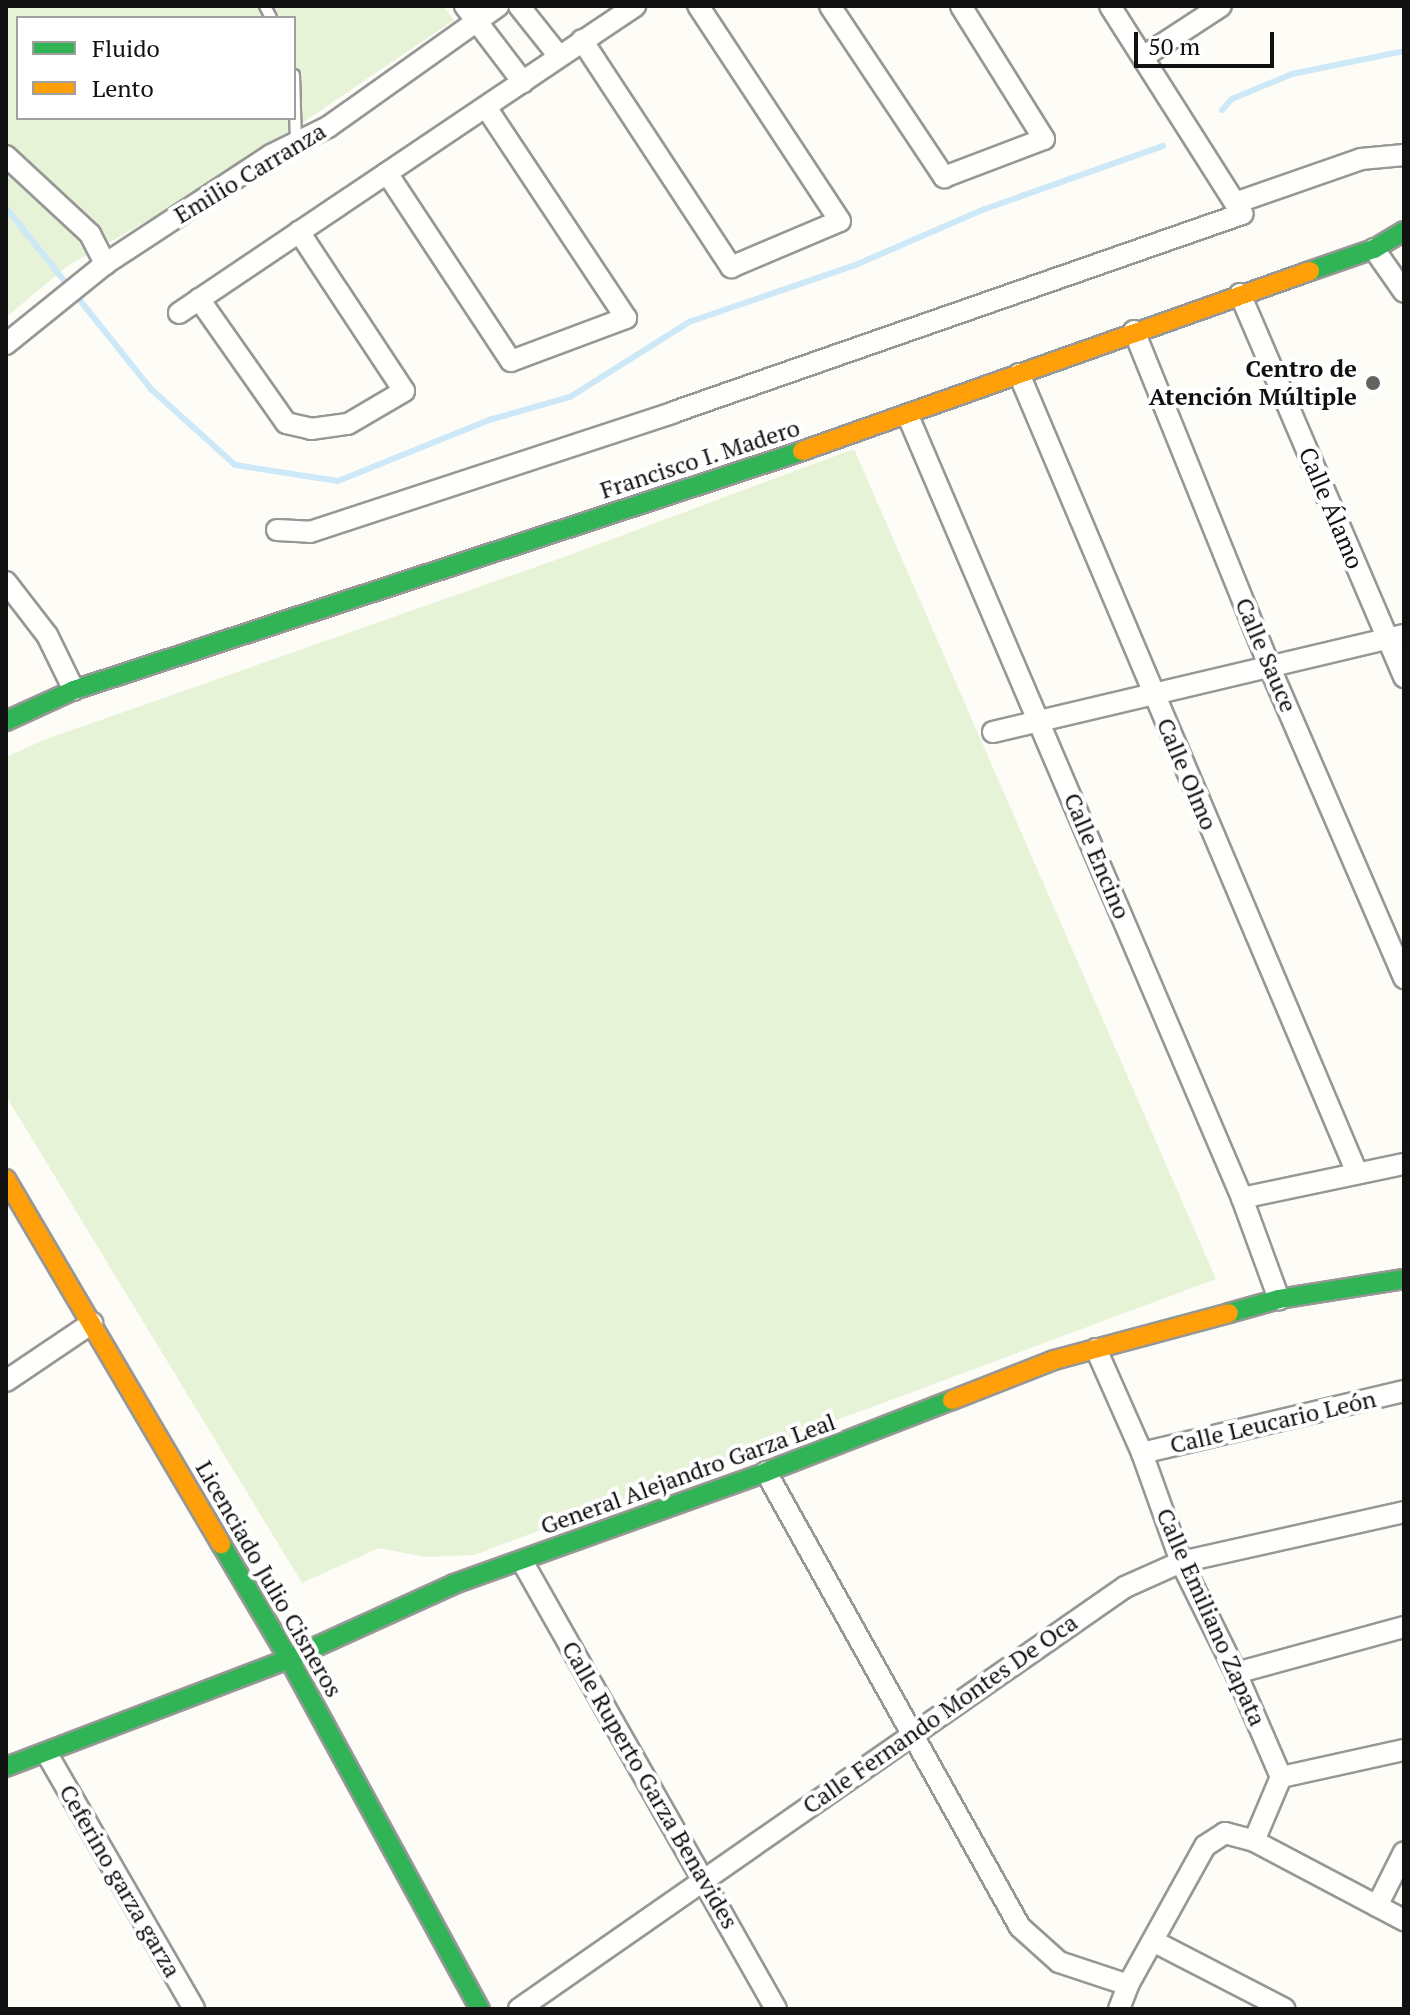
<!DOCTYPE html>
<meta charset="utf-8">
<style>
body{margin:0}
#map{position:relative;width:1410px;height:2015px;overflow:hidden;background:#fdfcf7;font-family:"PT Serif",serif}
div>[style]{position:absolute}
.green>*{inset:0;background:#e7f3d7}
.stream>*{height:6px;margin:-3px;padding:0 3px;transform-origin:3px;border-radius:3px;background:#cde8f7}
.roads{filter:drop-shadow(2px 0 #979795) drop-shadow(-2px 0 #979795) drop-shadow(0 2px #979795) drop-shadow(0 -2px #979795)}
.lane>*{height:10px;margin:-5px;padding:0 5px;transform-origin:5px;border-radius:5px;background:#fffffe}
.street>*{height:20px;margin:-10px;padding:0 10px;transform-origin:10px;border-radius:10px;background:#fffffe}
.fast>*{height:18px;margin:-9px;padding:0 9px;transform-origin:9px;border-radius:9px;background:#30b455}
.slow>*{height:18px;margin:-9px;padding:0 9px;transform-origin:9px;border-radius:9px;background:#ff9f0a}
.dots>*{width:22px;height:22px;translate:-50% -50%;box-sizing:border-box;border:4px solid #fff;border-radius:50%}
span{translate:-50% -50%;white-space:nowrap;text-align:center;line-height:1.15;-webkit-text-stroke:8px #fff;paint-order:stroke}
.street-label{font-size:24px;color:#111}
.poi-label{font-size:24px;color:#111;font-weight:700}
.right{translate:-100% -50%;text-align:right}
.frame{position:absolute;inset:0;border:8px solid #111;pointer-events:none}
.legend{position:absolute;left:16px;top:16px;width:280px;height:104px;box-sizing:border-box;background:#fff;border:2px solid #a0a0a0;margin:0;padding:10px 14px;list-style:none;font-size:24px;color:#111}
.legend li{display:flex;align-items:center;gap:16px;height:40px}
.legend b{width:40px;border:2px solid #a0a0a0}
.scale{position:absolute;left:1134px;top:32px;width:140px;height:36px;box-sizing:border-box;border:4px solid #111;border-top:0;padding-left:10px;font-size:24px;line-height:28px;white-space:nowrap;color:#111;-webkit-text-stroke:6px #fff;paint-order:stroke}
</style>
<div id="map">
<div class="green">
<div style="clip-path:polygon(evenodd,6px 6px,443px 6px,454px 20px,209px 186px,69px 265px,6px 317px,6px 6px,18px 18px,294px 18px,294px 118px,18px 118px,18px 18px)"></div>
<div style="clip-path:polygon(854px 449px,1216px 1279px,474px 1555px,425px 1557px,379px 1548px,302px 1583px,6px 1096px,6px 757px,44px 740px,567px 556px)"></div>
</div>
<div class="stream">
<div style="left:1222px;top:110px;width:15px;rotate:-48deg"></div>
<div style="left:1232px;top:99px;width:65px;rotate:-22.6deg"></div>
<div style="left:1292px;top:74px;width:114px;rotate:-11.6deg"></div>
<div style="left:6px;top:208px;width:233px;rotate:51.3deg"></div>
<div style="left:152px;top:390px;width:112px;rotate:42.1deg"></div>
<div style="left:235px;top:465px;width:104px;rotate:8.8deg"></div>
<div style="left:338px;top:481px;width:163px;rotate:-22deg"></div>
<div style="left:489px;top:420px;width:84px;rotate:-15.9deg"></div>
<div style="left:570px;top:397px;width:141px;rotate:-32.2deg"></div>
<div style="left:689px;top:322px;width:173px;rotate:-18.9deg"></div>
<div style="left:853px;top:266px;width:144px;rotate:-23.4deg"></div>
<div style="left:985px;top:209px;width:189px;rotate:-19.5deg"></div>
</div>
<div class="roads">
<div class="lane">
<div style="left:265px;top:6px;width:13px;rotate:63deg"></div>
<div style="left:294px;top:75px;width:67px;rotate:88.3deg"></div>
</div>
<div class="street">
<div style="left:465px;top:6px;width:96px;rotate:52.7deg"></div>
<div style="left:519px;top:6px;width:63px;rotate:51.5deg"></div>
<div style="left:830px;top:6px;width:206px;rotate:56.3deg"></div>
<div style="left:944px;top:177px;width:107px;rotate:-20.8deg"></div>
<div style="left:1044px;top:139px;width:157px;rotate:-122deg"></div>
<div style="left:582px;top:40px;width:272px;rotate:56.7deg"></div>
<div style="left:731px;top:267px;width:118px;rotate:-22.9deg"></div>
<div style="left:840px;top:221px;width:258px;rotate:-123.4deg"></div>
<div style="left:1143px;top:57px;width:93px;rotate:-33.2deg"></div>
<div style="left:6px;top:156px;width:115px;rotate:42.9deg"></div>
<div style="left:90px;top:234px;width:34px;rotate:63deg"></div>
<div style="left:387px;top:173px;width:225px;rotate:56.6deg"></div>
<div style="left:511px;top:361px;width:123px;rotate:-20.5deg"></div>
<div style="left:626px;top:318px;width:253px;rotate:-123.6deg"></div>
<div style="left:1235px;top:203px;width:133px;rotate:-19.2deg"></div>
<div style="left:1361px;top:159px;width:43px;rotate:-5.3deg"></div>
<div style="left:1374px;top:249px;width:52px;rotate:55.1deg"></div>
<div style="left:1240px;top:294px;width:417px;rotate:66.8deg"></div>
<div style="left:199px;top:299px;width:151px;rotate:54.9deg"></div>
<div style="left:286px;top:423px;width:26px;rotate:13deg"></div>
<div style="left:311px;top:429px;width:37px;rotate:-8deg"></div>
<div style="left:348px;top:424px;width:65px;rotate:-30.5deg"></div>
<div style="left:404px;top:391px;width:191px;rotate:-123.4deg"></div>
<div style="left:179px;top:313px;width:550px;rotate:-33.95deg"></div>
<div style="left:1134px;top:331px;width:363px;rotate:68deg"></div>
<div style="left:1270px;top:668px;width:338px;rotate:66.6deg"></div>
<div style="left:6px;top:344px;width:127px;rotate:-38.9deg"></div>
<div style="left:105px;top:264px;width:199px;rotate:-33.3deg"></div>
<div style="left:271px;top:155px;width:64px;rotate:-26.2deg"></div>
<div style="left:328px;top:127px;width:209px;rotate:-35.4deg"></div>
<div style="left:1019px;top:374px;width:868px;rotate:67.07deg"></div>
<div style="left:908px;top:416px;width:850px;rotate:66.87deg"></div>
<div style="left:1242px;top:1198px;width:108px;rotate:69.9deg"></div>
<div style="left:277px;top:530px;width:33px;rotate:3deg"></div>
<div style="left:310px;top:532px;width:383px;rotate:-18.2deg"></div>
<div style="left:674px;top:412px;width:602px;rotate:-19.22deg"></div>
<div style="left:1242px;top:214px;width:246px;rotate:-122.4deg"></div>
<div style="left:6px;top:582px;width:67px;rotate:52.3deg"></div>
<div style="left:47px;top:635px;width:61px;rotate:63.9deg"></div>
<div style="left:993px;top:732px;width:422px;rotate:-13.3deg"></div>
<div style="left:1242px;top:1198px;width:166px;rotate:-11.9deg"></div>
<div style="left:1096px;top:1349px;width:114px;rotate:66.1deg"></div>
<div style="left:1142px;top:1453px;width:116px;rotate:70.3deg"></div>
<div style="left:1181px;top:1562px;width:124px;rotate:63.6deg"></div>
<div style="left:1236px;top:1673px;width:113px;rotate:66.6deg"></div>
<div style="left:1281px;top:1777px;width:69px;rotate:112.9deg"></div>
<div style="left:6px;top:1381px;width:104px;rotate:-34deg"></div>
<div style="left:1142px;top:1453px;width:269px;rotate:-13.3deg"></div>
<div style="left:766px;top:1472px;width:521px;rotate:60.83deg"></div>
<div style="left:1020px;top:1927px;width:52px;rotate:41.9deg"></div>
<div style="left:1059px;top:1962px;width:73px;rotate:18.4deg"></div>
<div style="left:522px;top:1561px;width:515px;rotate:60.45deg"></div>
<div style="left:1236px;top:1673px;width:174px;rotate:-15.3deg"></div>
<div style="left:47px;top:1754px;width:294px;rotate:60deg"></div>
<div style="left:1281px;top:1777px;width:126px;rotate:-12.4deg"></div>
<div style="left:1377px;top:1906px;width:60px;rotate:-63.4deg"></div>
<div style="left:1153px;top:1941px;width:148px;rotate:27.3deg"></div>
<div style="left:519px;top:2009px;width:738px;rotate:-34.85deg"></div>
<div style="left:1125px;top:1587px;width:61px;rotate:-24.1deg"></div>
<div style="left:1181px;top:1562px;width:229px;rotate:-12.6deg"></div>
<div style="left:1119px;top:2009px;width:26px;rotate:-69deg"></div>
<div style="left:1128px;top:1985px;width:159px;rotate:-61deg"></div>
<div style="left:1205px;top:1846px;width:24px;rotate:-33deg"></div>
<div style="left:1225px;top:1833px;width:30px;rotate:15deg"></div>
<div style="left:1254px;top:1841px;width:170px;rotate:27.8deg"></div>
</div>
<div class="fast">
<div style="left:1310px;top:271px;width:68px;rotate:-19deg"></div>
<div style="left:1374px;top:249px;width:35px;rotate:-31deg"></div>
<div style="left:6px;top:721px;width:75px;rotate:-24.5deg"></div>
<div style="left:74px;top:690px;width:766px;rotate:-18.17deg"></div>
<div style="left:1229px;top:1313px;width:52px;rotate:-15.6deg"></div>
<div style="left:1279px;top:1299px;width:127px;rotate:-9.1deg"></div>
<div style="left:221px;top:1544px;width:134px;rotate:59.4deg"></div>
<div style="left:289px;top:1659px;width:399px;rotate:61.4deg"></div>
<div style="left:6px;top:1767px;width:303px;rotate:-20.9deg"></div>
<div style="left:289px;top:1659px;width:181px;rotate:-24.4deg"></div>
<div style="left:454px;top:1584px;width:331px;rotate:-19.7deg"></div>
<div style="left:766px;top:1472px;width:199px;rotate:-21.2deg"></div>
</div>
<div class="slow">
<div style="left:802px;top:451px;width:539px;rotate:-19.51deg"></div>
<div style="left:6px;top:1179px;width:424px;rotate:59.5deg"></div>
<div style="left:952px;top:1400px;width:110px;rotate:-21.4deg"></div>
<div style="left:1054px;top:1360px;width:181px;rotate:-15deg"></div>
</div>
</div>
<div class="dots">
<div style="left:1373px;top:383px;background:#646362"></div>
</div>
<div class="street-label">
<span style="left:250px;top:173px;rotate:-31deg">Emilio Carranza</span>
<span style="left:700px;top:459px;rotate:-18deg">Francisco I. Madero</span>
<span style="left:1331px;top:508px;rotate:67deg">Calle Álamo</span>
<span style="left:1266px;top:655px;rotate:67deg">Calle Sauce</span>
<span style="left:1187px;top:774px;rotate:67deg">Calle Olmo</span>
<span style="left:1097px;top:856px;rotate:67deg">Calle Encino</span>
<span style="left:1273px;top:1422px;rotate:-13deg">Calle Leucario León</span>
<span style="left:688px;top:1474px;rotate:-20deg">General Alejandro Garza Leal</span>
<span style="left:269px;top:1579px;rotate:60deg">Licenciado Julio Cisneros</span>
<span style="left:1211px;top:1617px;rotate:66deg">Calle Emiliano Zapata</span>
<span style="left:940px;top:1714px;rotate:-35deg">Calle Fernando Montes De Oca</span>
<span style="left:650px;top:1785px;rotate:60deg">Calle Ruperto Garza Benavides</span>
<span style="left:120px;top:1881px;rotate:60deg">Ceferino garza garza</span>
</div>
<div class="poi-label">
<span class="right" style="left:1357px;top:383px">Centro de<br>Atención Múltiple</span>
</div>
<div class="frame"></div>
<ul class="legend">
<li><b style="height:10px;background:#30b455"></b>Fluido</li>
<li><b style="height:10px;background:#ff9f0a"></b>Lento</li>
</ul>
<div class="scale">50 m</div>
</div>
